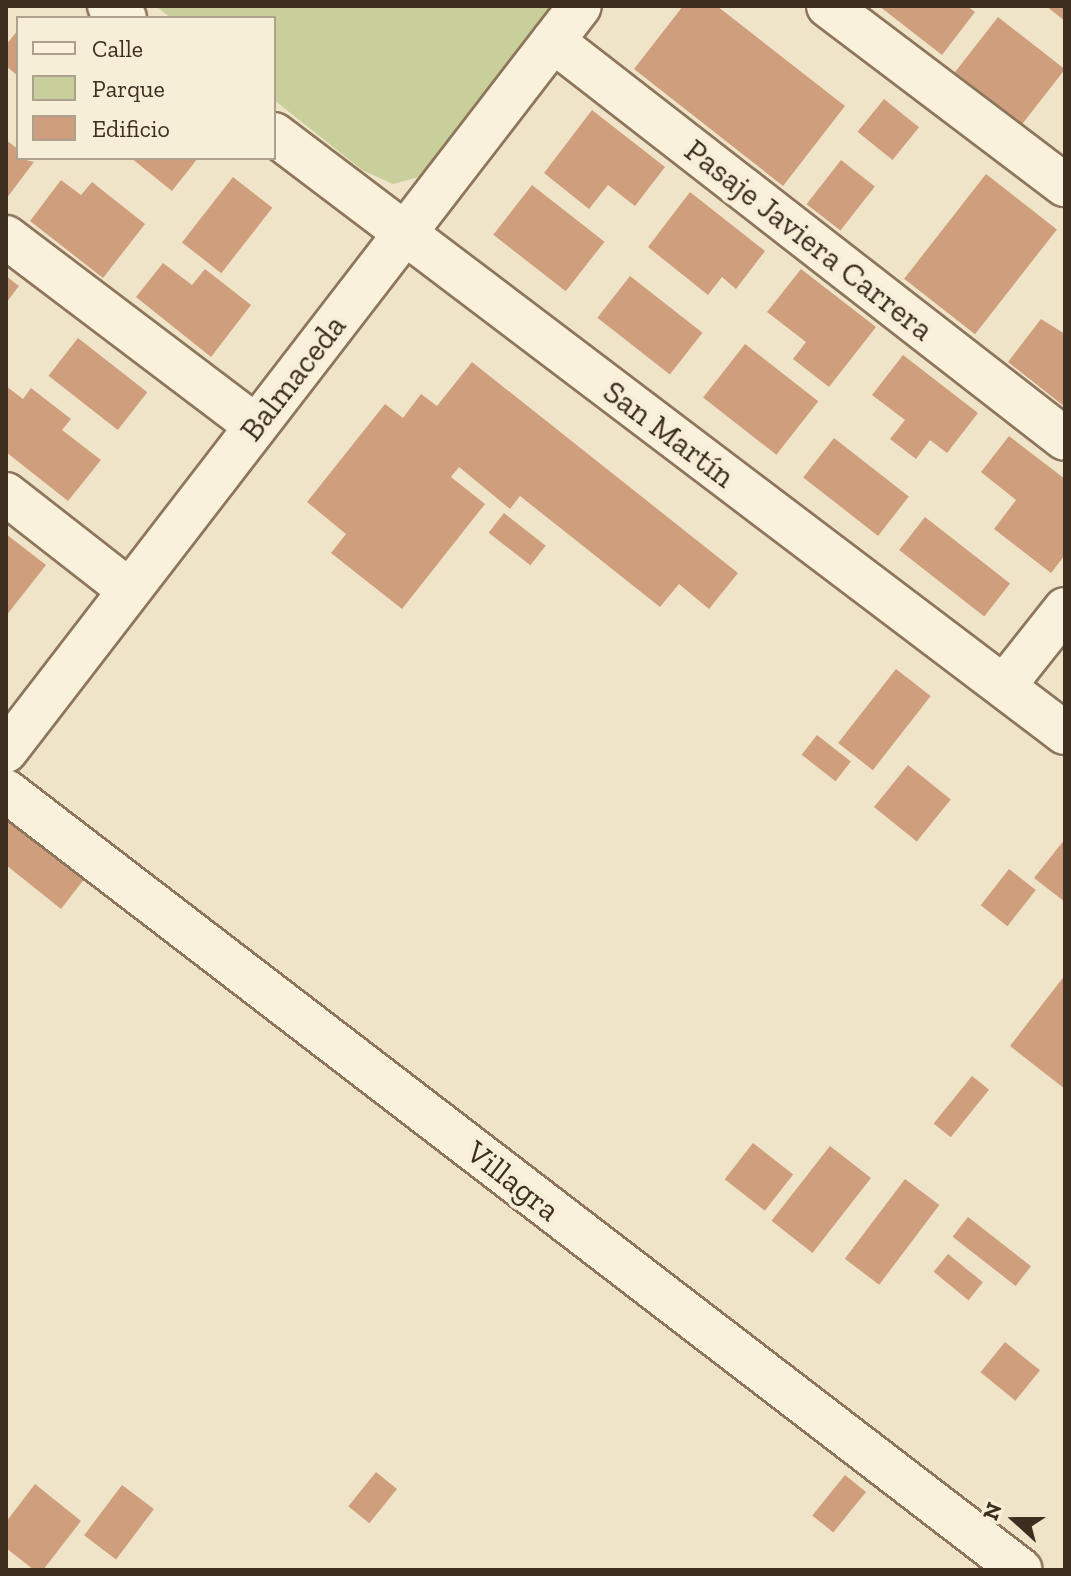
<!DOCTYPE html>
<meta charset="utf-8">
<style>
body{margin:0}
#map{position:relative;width:1071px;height:1576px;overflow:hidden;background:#f0e4c8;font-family:"Zilla Slab",serif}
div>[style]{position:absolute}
.green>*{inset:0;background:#c9cf9b}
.building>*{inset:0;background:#cf9f7d;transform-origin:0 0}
.roads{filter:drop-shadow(2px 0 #8d765c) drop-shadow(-2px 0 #8d765c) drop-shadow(0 2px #8d765c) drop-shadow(0 -2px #8d765c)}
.minor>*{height:42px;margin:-21px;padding:0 21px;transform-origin:21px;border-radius:21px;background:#faf1dc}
span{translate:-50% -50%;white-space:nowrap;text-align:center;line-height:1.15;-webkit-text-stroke:8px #f7eed8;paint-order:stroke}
.street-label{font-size:32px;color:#3d2e20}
.frame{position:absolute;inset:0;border:8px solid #3d2e20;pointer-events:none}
.legend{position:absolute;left:16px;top:16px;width:260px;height:144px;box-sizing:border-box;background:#f7eed8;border:2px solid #ada18e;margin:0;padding:10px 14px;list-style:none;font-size:24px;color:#3d2e20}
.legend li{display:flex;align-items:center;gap:16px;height:40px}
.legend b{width:40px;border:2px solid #ada18e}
.north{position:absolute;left:975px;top:1480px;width:80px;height:80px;-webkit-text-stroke:6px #f7eed8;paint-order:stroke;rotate:291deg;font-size:22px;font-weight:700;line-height:32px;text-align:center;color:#3d2e20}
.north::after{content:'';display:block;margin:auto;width:28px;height:36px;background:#3d2e20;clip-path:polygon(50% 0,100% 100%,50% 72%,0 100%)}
</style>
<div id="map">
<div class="green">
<div style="clip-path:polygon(156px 6px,560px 6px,427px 175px,393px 184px,362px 170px,274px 100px,274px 18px,171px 18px)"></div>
</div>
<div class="building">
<div style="clip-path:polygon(683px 6px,717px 6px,845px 106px,783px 186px,634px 69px)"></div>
<div style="clip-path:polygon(879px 6px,967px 6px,975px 12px,942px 55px)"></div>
<div style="clip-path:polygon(1046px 6px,1065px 6px,1065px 21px)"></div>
<div style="left:998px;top:17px;width:85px;height:70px;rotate:38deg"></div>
<div style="clip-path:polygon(18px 30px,18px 76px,6px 66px,6px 45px)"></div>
<div style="left:884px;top:99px;width:45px;height:42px;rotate:39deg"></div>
<div style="clip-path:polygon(592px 110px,665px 167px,635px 206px,608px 185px,589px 209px,544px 173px)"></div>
<div style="clip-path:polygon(6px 140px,18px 149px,18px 158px,34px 162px,6px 199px)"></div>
<div style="clip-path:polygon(131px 158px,198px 158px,172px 191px)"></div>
<div style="left:841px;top:160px;width:43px;height:56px;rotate:38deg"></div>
<div style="left:986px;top:174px;width:90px;height:133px;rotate:38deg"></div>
<div style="left:233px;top:177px;width:50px;height:83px;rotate:38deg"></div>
<div style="clip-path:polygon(61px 180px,81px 195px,92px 182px,145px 224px,103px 278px,30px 221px)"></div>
<div style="left:532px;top:185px;width:92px;height:63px;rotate:38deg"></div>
<div style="clip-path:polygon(690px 192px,765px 251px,736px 289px,722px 277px,708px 295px,648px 247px)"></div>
<div style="clip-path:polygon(163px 263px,192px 285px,205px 269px,251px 305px,211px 357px,136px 297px)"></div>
<div style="clip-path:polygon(801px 269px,876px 327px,829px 387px,793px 359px,806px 342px,767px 312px)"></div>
<div style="clip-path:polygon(6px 276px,19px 286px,6px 303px)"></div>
<div style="left:630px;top:276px;width:92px;height:53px;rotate:38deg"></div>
<div style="clip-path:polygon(1041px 319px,1065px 334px,1065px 407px,1008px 362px)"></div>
<div style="left:78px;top:338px;width:88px;height:48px;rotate:38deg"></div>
<div style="left:745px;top:344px;width:93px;height:68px;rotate:38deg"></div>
<div style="clip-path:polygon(903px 355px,978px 413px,947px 453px,930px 440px,916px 459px,890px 439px,905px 420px,872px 395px)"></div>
<div style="clip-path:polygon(472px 362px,738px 573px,709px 609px,679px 584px,660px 607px,520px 496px,510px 509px,459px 467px,451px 477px,485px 504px,402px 609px,331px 553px,346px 534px,307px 502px,385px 404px,403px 418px,421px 394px,437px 406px)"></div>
<div style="clip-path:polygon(6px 386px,23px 399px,31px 388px,71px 419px,62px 430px,101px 460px,68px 501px,6px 452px)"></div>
<div style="clip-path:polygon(1009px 436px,1065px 479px,1065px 555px,1051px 573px,994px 529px,1016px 500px,981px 472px)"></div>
<div style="left:834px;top:438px;width:95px;height:50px;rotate:38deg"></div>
<div style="left:504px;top:513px;width:53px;height:25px;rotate:38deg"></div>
<div style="left:925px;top:517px;width:108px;height:42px;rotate:38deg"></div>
<div style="clip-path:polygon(6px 534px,46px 565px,6px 616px)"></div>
<div style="left:896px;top:669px;width:44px;height:94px;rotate:38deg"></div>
<div style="left:817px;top:735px;width:43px;height:25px;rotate:38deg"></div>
<div style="left:908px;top:765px;width:55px;height:54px;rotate:39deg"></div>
<div style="clip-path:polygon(17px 810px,92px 869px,61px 909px,6px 865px,6px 823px)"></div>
<div style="clip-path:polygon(1065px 839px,1065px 902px,1034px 878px)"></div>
<div style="left:1009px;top:869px;width:34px;height:46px;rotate:38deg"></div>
<div style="clip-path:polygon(1065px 975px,1065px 1089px,1010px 1046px)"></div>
<div style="left:972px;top:1076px;width:22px;height:61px;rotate:39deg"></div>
<div style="left:753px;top:1143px;width:51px;height:46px;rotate:38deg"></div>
<div style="left:830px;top:1146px;width:52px;height:95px;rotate:38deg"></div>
<div style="left:905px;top:1179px;width:43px;height:100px;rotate:37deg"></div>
<div style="left:968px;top:1217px;width:80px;height:25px;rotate:38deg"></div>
<div style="left:948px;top:1254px;width:45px;height:23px;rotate:39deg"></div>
<div style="left:1005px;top:1342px;width:45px;height:39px;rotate:39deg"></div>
<div style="left:376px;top:1472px;width:27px;height:44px;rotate:39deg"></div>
<div style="left:845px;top:1475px;width:27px;height:52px;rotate:39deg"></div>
<div style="clip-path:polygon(35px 1484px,81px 1521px,43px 1570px,34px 1570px,6px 1548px,6px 1522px)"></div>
<div style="left:122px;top:1485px;width:40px;height:63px;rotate:37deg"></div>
</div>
<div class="roads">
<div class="minor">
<div style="left:109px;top:6px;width:20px;rotate:37deg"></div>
<div style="left:828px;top:6px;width:297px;rotate:37.1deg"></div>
<div style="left:553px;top:41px;width:648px;rotate:37.86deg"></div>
<div style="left:274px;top:134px;width:992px;rotate:37.14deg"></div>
<div style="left:6px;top:237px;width:313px;rotate:37.1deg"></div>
<div style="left:6px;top:494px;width:156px;rotate:38deg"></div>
<div style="left:1004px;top:686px;width:98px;rotate:-51.6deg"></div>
<div style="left:6px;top:751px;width:940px;rotate:-52.39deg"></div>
<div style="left:6px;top:791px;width:1279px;rotate:37.51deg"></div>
</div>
</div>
<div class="street-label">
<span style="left:809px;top:240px;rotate:38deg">Pasaje Javiera Carrera</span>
<span style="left:293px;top:378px;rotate:-52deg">Balmaceda</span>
<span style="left:669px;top:434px;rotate:37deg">San Martín</span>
<span style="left:513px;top:1181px;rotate:38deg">Villagra</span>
</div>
<div class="frame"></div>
<ul class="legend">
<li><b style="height:10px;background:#faf1dc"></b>Calle</li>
<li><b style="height:22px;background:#c9cf9b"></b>Parque</li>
<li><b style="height:22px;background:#cf9f7d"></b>Edificio</li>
</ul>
<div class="north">N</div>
</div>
